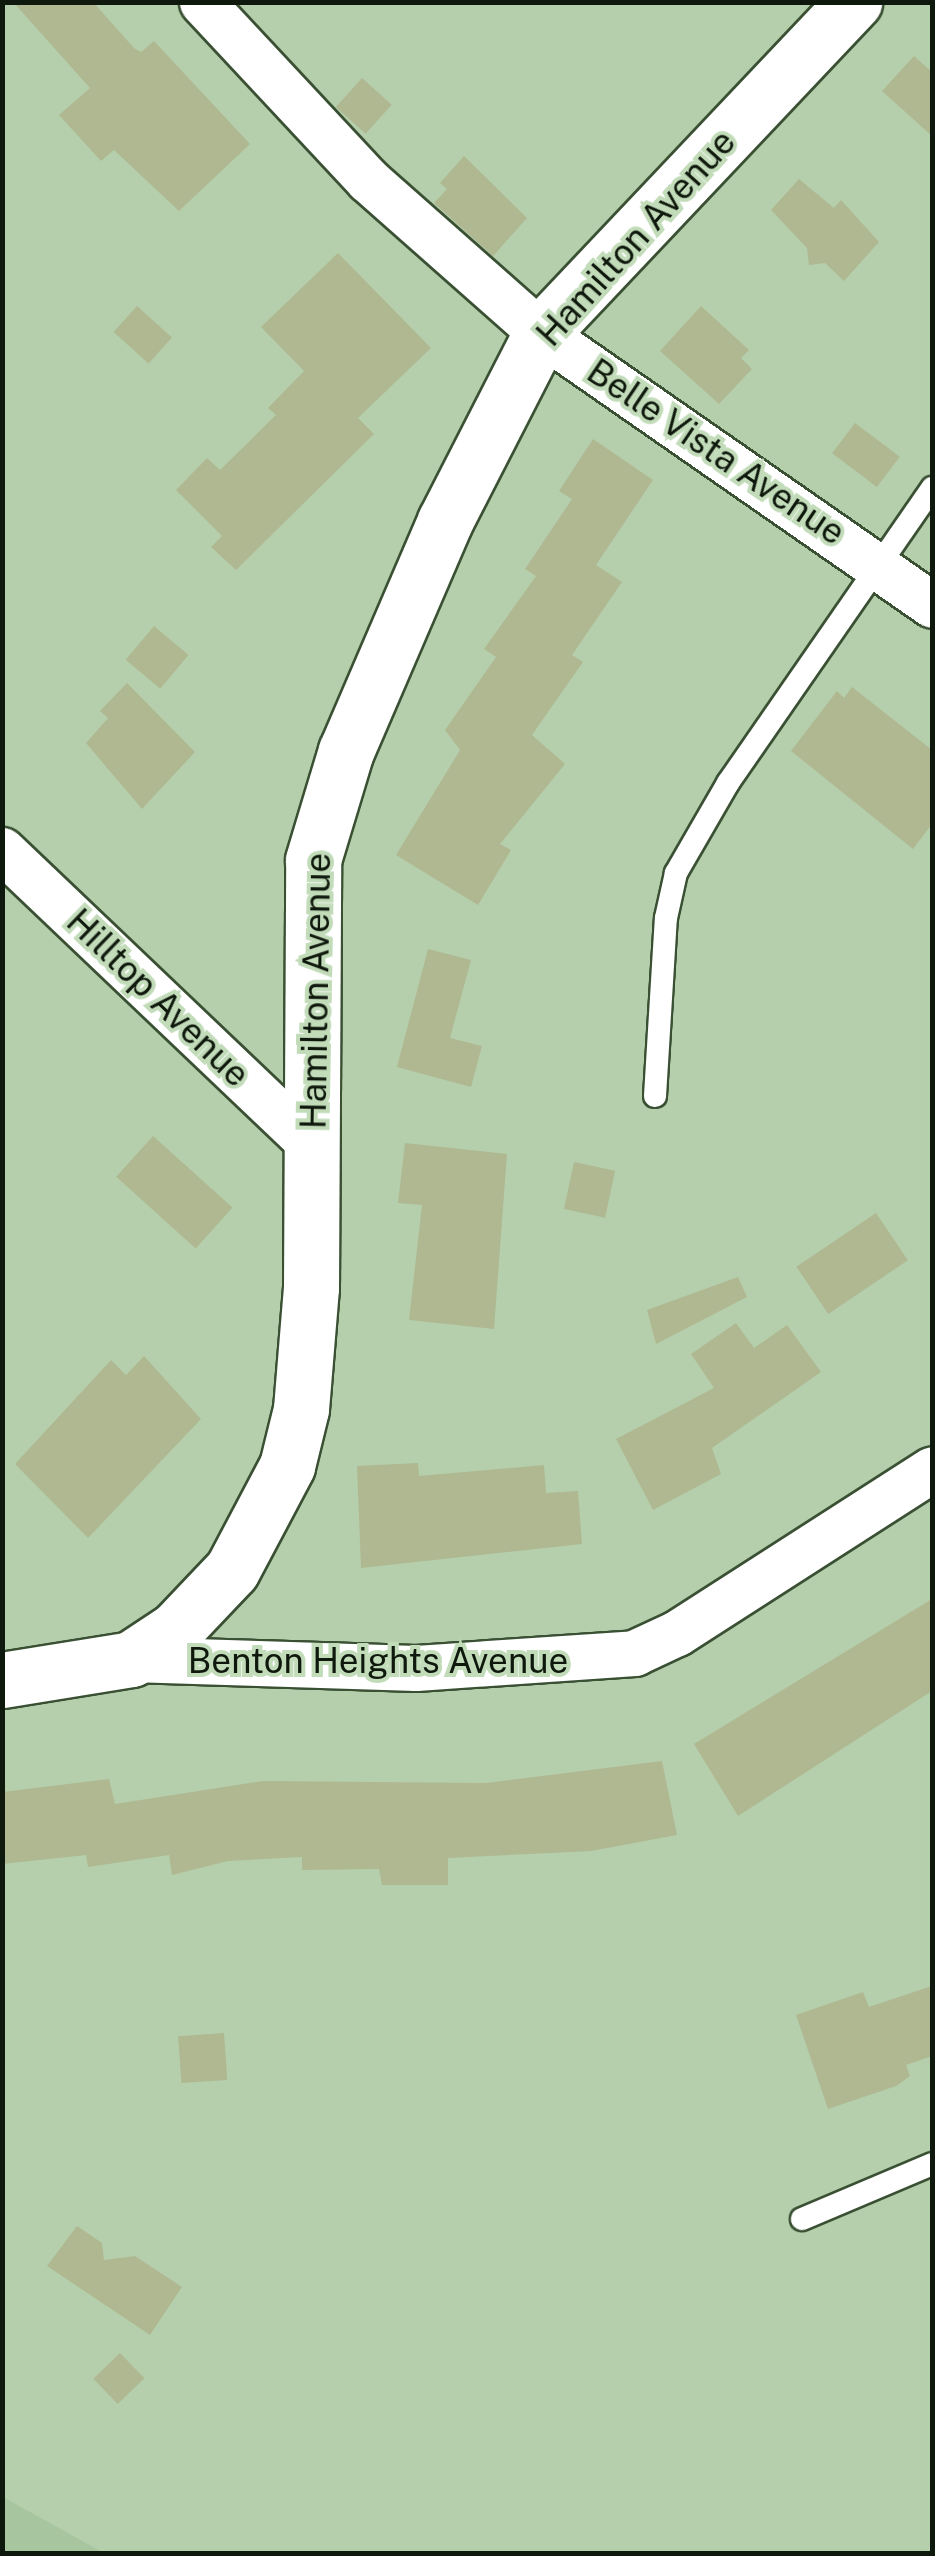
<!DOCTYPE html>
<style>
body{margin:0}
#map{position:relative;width:935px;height:2556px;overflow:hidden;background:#b5cfad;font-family:"Public Sans",sans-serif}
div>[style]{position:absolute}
.built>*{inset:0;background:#a7c59e}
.building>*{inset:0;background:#afb891;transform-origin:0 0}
.roads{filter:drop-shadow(2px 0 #3a5033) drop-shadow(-2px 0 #3a5033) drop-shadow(0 2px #3a5033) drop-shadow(0 -2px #3a5033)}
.service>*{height:22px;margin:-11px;padding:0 11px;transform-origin:11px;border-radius:11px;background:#fff}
.minor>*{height:45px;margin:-22.5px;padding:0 22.5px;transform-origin:22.5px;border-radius:22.5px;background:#fff}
.tertiary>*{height:55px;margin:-27.5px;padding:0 27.5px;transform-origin:27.5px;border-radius:27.5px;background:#fff}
span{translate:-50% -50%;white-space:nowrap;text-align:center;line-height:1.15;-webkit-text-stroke:8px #c2dcba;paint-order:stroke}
.street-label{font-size:35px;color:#0f180c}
.frame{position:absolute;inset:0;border:5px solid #0f180c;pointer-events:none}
</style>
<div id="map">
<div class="built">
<div style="clip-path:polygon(3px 2497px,104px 2553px,3px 2553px)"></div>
</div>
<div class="building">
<div style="clip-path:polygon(13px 2px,93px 2px,134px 48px,141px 52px,154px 41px,250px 144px,179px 211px,114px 150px,101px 161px,59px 115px,90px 88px)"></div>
<div style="clip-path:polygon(914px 56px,932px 72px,932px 136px,882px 91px)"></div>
<div style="left:362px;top:78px;width:40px;height:39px;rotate:42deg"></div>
<div style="clip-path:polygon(464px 156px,527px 218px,493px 256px,434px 203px,447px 189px,440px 183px)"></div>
<div style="clip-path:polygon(799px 179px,834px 208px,841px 200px,879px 242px,844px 281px,825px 263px,809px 265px,807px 248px,771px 210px)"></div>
<div style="clip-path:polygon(338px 253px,431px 348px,358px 418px,374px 434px,236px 570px,211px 547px,222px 536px,176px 490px,207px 458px,220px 470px,276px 415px,268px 408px,304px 371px,261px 327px)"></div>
<div style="left:137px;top:306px;width:47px;height:35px;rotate:42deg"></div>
<div style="clip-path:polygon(701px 306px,749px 350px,741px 358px,752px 369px,719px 404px,660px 351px)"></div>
<div style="left:855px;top:423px;width:56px;height:38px;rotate:37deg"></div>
<div style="clip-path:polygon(593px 439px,653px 480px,596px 565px,622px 582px,572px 655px,583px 662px,532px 735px,565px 764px,500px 844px,511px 850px,478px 905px,396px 855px,460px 750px,445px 730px,496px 657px,484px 649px,536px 576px,525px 569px,572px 499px,559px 491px)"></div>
<div style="left:154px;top:626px;width:45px;height:44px;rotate:40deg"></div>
<div style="clip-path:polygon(127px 683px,195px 752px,142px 809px,86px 743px,108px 718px,100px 711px)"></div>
<div style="clip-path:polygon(852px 687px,932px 750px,932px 824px,913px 849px,791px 751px,837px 691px,844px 698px)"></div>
<div style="clip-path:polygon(428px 949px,471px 960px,450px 1038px,482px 1046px,471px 1087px,397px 1067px)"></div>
<div style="left:153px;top:1136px;width:107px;height:55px;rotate:42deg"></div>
<div style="clip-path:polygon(405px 1143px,507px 1154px,494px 1329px,409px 1320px,422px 1205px,398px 1203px)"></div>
<div style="left:574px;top:1162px;width:42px;height:48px;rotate:12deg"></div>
<div style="left:876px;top:1213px;width:57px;height:96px;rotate:56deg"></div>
<div style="clip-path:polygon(738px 1277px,747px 1297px,656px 1344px,647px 1310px)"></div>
<div style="clip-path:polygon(736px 1323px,754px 1348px,787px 1325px,821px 1372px,712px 1448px,721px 1474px,653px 1510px,616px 1439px,714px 1388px,691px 1354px)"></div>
<div style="clip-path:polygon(144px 1356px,201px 1419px,88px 1538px,15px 1464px,111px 1360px,126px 1375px)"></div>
<div style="clip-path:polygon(418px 1463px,419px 1476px,544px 1465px,546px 1493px,578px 1491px,582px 1544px,361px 1568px,357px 1466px)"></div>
<div style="clip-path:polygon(932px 1599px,932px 1691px,738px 1816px,694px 1744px)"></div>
<div style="clip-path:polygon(662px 1761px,677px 1835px,591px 1851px,448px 1858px,448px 1885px,382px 1885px,379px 1869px,302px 1870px,302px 1857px,228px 1861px,172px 1875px,169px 1855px,88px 1867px,86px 1855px,2px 1864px,2px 1792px,109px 1779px,115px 1804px,263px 1781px,486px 1783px)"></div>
<div style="clip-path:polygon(932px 1986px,932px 2056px,906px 2065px,910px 2076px,896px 2086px,828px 2109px,796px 2015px,863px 1992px,869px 2007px)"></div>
<div style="left:224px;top:2033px;width:47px;height:46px;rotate:86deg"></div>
<div style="clip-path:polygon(77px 2226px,102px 2243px,104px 2260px,135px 2256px,182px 2287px,150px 2335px,47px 2266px)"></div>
<div style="left:120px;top:2353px;width:35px;height:37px;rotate:46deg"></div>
</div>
<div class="roads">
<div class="service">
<div style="left:655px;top:1096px;width:178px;rotate:-86.5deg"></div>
<div style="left:666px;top:918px;width:46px;rotate:-77.5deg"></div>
<div style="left:676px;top:873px;width:104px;rotate:-60deg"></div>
<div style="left:728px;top:783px;width:359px;rotate:-55.3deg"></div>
<div style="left:802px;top:2219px;width:141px;rotate:-22.9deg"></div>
</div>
<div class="minor">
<div style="left:202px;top:2px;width:243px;rotate:47deg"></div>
<div style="left:368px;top:180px;width:231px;rotate:41.5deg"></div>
<div style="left:541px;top:333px;width:476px;rotate:34.8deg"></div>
<div style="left:2px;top:850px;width:431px;rotate:43.6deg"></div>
<div style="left:131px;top:1659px;width:285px;rotate:1.8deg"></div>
<div style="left:416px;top:1668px;width:219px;rotate:-3.9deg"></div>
<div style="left:634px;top:1653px;width:47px;rotate:-24.9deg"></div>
<div style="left:677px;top:1633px;width:303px;rotate:-32.7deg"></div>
</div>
<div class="tertiary">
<div style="left:2px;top:1680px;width:131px;rotate:-9.2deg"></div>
<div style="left:131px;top:1659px;width:54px;rotate:-33.7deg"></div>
<div style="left:176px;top:1629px;width:81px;rotate:-46.5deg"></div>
<div style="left:232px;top:1570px;width:118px;rotate:-62.1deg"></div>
<div style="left:287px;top:1466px;width:59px;rotate:-76.2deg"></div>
<div style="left:301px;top:1409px;width:121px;rotate:-85.3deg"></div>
<div style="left:311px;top:1288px;width:428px;rotate:-89.7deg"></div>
<div style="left:313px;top:860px;width:114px;rotate:-73.2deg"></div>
<div style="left:346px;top:751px;width:250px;rotate:-66.7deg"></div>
<div style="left:445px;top:521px;width:211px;rotate:-62.9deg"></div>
<div style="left:541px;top:333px;width:456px;rotate:-46.6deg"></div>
</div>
</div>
<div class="street-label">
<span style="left:636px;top:238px;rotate:-48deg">Hamilton Avenue</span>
<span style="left:716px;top:452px;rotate:34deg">Belle Vista Avenue</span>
<span style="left:316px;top:991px;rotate:-89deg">Hamilton Avenue</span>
<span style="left:158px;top:998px;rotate:44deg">Hilltop Avenue</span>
<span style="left:378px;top:1661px">Benton Heights Avenue</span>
</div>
<div class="frame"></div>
</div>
